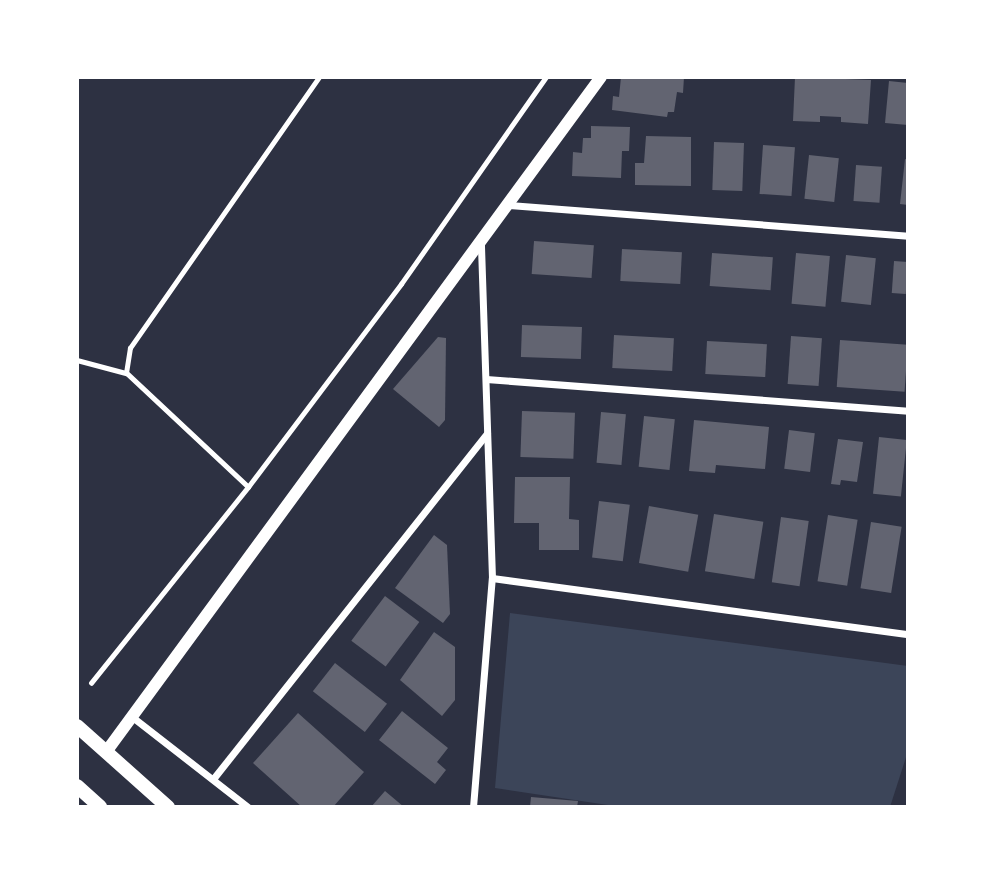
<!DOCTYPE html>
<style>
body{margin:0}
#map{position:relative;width:985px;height:884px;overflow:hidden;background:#2d3142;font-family:"Roboto Condensed",sans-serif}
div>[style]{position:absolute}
.green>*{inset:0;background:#3c4559}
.building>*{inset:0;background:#626471;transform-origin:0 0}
.service>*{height:4.5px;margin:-2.25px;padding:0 2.25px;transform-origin:2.25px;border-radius:2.25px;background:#fff}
.minor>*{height:7px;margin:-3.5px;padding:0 3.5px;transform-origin:3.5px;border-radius:3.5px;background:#fff}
.tertiary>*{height:12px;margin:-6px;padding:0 6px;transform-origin:6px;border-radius:6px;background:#fff}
.primary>*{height:14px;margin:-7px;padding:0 7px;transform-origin:7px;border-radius:7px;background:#fff}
span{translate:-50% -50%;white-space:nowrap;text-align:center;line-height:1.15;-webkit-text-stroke:5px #fff;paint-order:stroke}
.frame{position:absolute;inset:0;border:79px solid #fff;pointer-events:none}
</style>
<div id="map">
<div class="green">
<div style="clip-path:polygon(510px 613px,908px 666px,908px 751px,890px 807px,621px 807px,495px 788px)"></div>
</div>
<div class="building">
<div style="clip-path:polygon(621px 77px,684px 77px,683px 93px,677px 92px,674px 112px,668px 112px,667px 117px,612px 110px,613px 96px,619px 97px)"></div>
<div style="clip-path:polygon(795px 77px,871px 80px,868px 124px,841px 122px,841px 117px,820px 116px,820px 122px,793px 121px)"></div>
<div style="clip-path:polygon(889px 81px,908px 83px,908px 125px,885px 123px)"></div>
<div style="clip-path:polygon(591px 126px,630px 127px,629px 151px,622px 151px,621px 178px,572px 176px,573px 152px,582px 153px,583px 138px,591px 138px)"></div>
<div style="clip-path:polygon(646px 136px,691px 137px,691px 186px,635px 185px,635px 163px,644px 163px)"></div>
<div style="left:714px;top:142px;width:30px;height:48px;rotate:2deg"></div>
<div style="left:763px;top:145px;width:32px;height:49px;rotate:4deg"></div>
<div style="left:809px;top:155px;width:30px;height:44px;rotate:6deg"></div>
<div style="clip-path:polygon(905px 159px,908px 160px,908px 205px,900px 204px)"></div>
<div style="left:856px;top:165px;width:26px;height:36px;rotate:4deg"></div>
<div style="left:534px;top:241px;width:60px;height:33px;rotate:4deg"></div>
<div style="left:622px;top:249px;width:60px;height:32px;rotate:3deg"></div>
<div style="left:712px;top:253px;width:61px;height:33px;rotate:4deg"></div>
<div style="left:796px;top:253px;width:34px;height:51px;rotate:5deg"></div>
<div style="left:846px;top:255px;width:30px;height:47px;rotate:6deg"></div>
<div style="left:894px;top:261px;width:14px;height:32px;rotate:4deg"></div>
<div style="left:522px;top:325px;width:60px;height:32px;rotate:2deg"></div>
<div style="left:614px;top:335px;width:60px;height:33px;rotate:3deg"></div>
<div style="left:791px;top:336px;width:31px;height:48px;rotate:4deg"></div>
<div style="clip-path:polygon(438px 337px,446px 338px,445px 420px,439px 427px,393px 389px)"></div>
<div style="left:840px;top:340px;width:68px;height:47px;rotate:4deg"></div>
<div style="left:707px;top:341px;width:60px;height:33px;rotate:3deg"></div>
<div style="left:522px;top:411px;width:53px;height:46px;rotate:2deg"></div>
<div style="left:601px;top:412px;width:25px;height:51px;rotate:5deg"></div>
<div style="left:644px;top:416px;width:31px;height:51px;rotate:6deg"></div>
<div style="clip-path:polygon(694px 420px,769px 427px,765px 469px,716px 465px,715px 473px,689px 471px)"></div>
<div style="left:789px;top:430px;width:26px;height:39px;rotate:7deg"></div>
<div style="left:879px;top:437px;width:28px;height:57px;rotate:6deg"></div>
<div style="clip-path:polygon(838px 439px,863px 442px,857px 482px,841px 480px,840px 485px,831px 484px)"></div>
<div style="clip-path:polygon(515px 477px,570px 477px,569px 519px,579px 520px,579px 550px,539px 550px,539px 523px,514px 523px)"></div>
<div style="left:599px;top:501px;width:31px;height:57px;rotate:7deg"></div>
<div style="left:649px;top:506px;width:50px;height:58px;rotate:10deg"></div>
<div style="left:714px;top:514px;width:50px;height:58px;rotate:9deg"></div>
<div style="left:828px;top:515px;width:30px;height:67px;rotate:9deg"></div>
<div style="left:781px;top:517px;width:28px;height:66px;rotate:8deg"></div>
<div style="left:871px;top:522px;width:31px;height:67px;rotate:9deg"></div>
<div style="clip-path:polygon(434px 535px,447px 545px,450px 614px,443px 623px,395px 588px)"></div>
<div style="left:385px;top:596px;width:43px;height:56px;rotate:37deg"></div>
<div style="clip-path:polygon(434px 632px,455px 647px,455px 700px,442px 716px,400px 680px)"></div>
<div style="left:335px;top:663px;width:66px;height:36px;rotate:38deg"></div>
<div style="clip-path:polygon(402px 711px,448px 748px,437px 762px,446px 770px,435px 784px,379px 740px)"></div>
<div style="clip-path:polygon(298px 713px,364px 772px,333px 807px,302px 807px,253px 763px)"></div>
<div style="clip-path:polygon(385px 791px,404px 807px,371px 807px)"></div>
<div style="clip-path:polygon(531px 797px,578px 801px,577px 807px,530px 807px)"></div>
</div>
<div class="service">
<div style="left:77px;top:360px;width:51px;rotate:14.9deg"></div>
<div style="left:248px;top:487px;width:167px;rotate:-136.9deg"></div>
<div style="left:126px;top:373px;width:25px;rotate:-81deg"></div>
<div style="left:130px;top:348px;width:330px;rotate:-55.1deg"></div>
<div style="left:91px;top:683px;width:251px;rotate:-51.3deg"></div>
<div style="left:248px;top:487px;width:254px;rotate:-53deg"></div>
<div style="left:401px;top:284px;width:253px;rotate:-55deg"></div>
</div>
<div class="minor">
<div style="left:509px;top:205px;width:400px;rotate:4.4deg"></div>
<div style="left:486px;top:379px;width:423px;rotate:4.3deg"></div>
<div style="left:492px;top:578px;width:420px;rotate:7.7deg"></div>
<div style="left:131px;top:716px;width:148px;rotate:37.9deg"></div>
<div style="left:213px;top:779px;width:441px;rotate:-51.6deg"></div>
<div style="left:473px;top:807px;width:230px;rotate:-85.3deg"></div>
<div style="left:492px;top:578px;width:335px;rotate:-91.9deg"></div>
</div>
<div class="tertiary">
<div style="left:106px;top:752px;width:837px;rotate:-53.75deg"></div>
</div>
<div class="primary">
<div style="left:77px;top:726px;width:122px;rotate:41.7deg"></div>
<div style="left:77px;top:786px;width:31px;rotate:42deg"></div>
</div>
<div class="frame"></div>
</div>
